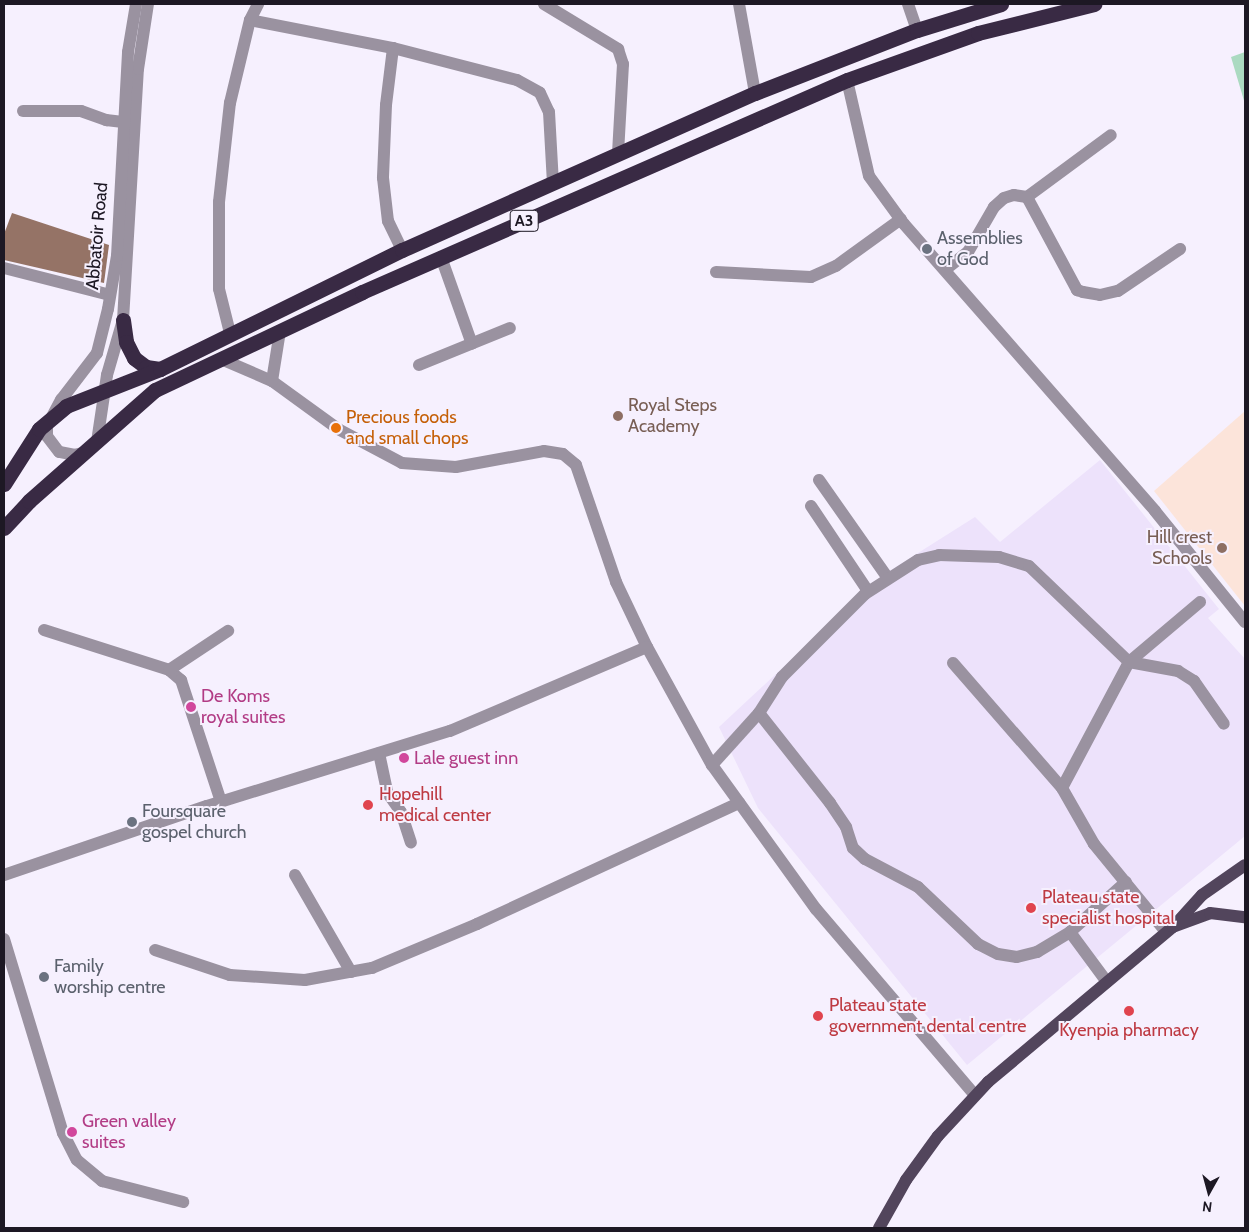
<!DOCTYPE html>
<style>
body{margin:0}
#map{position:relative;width:1249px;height:1232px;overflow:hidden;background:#f6f0fe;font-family:Cabin,sans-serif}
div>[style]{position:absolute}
.built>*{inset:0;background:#ede2fb}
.education>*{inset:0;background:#fce4da}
.green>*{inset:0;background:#abdac1}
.building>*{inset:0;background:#957366}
.minor>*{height:12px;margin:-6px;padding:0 6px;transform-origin:6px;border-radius:6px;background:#9a92a0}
.major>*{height:12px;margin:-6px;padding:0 6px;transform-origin:6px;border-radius:6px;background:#52455c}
.highway>*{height:15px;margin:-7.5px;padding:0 7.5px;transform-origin:7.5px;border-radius:7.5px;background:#392a44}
.dots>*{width:14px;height:14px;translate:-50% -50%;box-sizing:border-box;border:2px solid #f6f0fe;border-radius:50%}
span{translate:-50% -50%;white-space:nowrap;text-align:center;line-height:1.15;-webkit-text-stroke:4px #f6f0fe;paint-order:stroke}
.shield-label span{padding:1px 4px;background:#f6f0fe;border:1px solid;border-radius:4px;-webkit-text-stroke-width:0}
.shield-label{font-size:16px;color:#1d1824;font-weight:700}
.street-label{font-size:18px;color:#1d1824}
.worship-label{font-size:18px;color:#5b616d}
.left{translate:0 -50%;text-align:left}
.education-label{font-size:18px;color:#785e54}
.right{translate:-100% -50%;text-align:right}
.food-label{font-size:18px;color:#c56008}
.hotel-label{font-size:18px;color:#b23c85}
.health-label{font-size:18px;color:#be3a42}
.frame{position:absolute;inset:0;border:5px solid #1d1824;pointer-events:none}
.north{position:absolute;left:1184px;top:1167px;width:50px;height:50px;-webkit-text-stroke:4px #f6f0fe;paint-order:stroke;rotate:187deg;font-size:14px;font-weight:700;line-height:20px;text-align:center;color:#1d1824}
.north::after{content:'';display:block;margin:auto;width:18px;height:22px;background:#1d1824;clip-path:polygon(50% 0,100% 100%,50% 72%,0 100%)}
</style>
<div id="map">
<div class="built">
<div style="clip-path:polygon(1100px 460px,1219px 609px,1208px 618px,1245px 659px,1245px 836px,967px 1065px,758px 808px,719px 727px,880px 577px,975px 517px,1000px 542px)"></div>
</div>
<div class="education">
<div style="clip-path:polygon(1245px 411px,1245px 606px,1154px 491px)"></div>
</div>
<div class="green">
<div style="clip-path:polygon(1245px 52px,1245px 104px,1231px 57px)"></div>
</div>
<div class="building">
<div style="clip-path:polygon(12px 213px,109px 245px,104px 283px,4px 260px,4px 234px)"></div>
</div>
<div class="minor">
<div style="left:544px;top:4px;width:87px;rotate:31.3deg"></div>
<div style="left:618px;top:49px;width:16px;rotate:72deg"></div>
<div style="left:623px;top:64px;width:90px;rotate:93.2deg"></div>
<div style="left:739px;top:4px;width:90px;rotate:79.8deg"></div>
<div style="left:908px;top:4px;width:28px;rotate:71deg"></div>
<div style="left:250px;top:20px;width:146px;rotate:11.1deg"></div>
<div style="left:393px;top:48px;width:57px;rotate:97deg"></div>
<div style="left:386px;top:105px;width:73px;rotate:92.4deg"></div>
<div style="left:383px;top:178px;width:43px;rotate:83.4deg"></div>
<div style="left:388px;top:221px;width:32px;rotate:64deg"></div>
<div style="left:393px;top:48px;width:128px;rotate:14.5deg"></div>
<div style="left:517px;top:80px;width:26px;rotate:29deg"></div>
<div style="left:540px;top:93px;width:21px;rotate:65deg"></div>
<div style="left:549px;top:112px;width:71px;rotate:86.8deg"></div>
<div style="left:847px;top:80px;width:98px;rotate:77.1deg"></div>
<div style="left:869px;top:176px;width:59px;rotate:53.9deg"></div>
<div style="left:904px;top:224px;width:381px;rotate:48.8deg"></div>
<div style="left:1155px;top:511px;width:143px;rotate:51deg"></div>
<div style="left:23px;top:111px;width:58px"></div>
<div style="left:81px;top:111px;width:27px;rotate:20deg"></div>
<div style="left:106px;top:120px;width:17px;rotate:7deg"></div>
<div style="left:1027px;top:197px;width:104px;rotate:-36.4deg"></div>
<div style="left:441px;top:257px;width:92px;rotate:70.4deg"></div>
<div style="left:4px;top:268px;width:109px;rotate:14.3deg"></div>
<div style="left:946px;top:269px;width:28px;rotate:-38deg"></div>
<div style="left:968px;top:252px;width:52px;rotate:-60deg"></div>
<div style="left:994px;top:207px;width:13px;rotate:-42deg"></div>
<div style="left:1004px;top:198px;width:10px;rotate:-17deg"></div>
<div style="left:1014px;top:195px;width:13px;rotate:9deg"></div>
<div style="left:1027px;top:197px;width:106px;rotate:61.7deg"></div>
<div style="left:1077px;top:290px;width:6px;rotate:18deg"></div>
<div style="left:1083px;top:292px;width:17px;rotate:10deg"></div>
<div style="left:1100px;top:295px;width:18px;rotate:-13deg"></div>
<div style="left:1118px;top:291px;width:75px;rotate:-34.1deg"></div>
<div style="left:716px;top:272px;width:95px;rotate:3deg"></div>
<div style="left:811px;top:277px;width:27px;rotate:-24deg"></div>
<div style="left:836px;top:266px;width:80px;rotate:-35.9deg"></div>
<div style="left:230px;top:333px;width:45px;rotate:-104deg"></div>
<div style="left:219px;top:289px;width:87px;rotate:-90deg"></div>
<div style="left:219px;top:202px;width:100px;rotate:-83.7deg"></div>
<div style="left:230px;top:103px;width:85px;rotate:-76.5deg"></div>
<div style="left:250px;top:20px;width:18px;rotate:-63deg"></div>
<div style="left:221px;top:359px;width:56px;rotate:23.3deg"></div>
<div style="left:272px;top:381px;width:82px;rotate:36deg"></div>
<div style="left:338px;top:429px;width:72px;rotate:28deg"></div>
<div style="left:402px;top:463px;width:54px;rotate:4.2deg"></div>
<div style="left:456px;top:467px;width:89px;rotate:-10.3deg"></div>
<div style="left:544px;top:451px;width:19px;rotate:9deg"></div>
<div style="left:563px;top:454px;width:17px;rotate:40deg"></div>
<div style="left:576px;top:465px;width:124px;rotate:71.1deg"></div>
<div style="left:616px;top:582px;width:72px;rotate:64.5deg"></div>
<div style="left:647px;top:647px;width:135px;rotate:61.2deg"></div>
<div style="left:712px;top:765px;width:178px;rotate:54.2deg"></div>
<div style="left:816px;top:909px;width:245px;rotate:49.5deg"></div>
<div style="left:419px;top:365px;width:98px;rotate:-22.1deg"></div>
<div style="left:272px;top:381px;width:51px;rotate:-80.9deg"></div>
<div style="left:97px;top:442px;width:68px;rotate:-81.5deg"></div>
<div style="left:107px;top:375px;width:57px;rotate:-73.8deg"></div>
<div style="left:123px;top:320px;width:251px;rotate:-86.6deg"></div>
<div style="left:138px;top:69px;width:66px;rotate:-81.3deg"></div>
<div style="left:86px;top:452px;width:11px;rotate:165deg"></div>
<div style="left:75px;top:455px;width:16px;rotate:-169deg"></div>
<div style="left:59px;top:452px;width:20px;rotate:-127deg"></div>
<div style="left:47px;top:436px;width:10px;rotate:-90deg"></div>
<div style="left:47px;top:426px;width:30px;rotate:-62deg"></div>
<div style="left:61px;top:400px;width:59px;rotate:-52.5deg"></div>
<div style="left:97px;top:353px;width:45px;rotate:-76deg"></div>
<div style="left:108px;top:309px;width:54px;rotate:-80.4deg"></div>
<div style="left:117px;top:256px;width:204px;rotate:-86.9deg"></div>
<div style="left:128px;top:52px;width:49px;rotate:-80.5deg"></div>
<div style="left:819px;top:480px;width:120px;rotate:54.9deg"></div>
<div style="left:811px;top:506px;width:102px;rotate:56.2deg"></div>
<div style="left:44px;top:630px;width:131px;rotate:17.7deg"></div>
<div style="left:169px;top:670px;width:16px;rotate:40deg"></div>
<div style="left:181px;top:680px;width:128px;rotate:71.8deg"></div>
<div style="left:953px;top:663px;width:166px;rotate:48.9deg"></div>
<div style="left:169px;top:670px;width:71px;rotate:-33.5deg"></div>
<div style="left:759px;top:713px;width:115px;rotate:51.7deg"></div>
<div style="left:830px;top:803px;width:29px;rotate:56deg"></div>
<div style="left:846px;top:827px;width:22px;rotate:72deg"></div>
<div style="left:853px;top:848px;width:16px;rotate:43deg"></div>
<div style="left:865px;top:859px;width:60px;rotate:27.8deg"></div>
<div style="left:918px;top:887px;width:83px;rotate:43.5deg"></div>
<div style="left:978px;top:944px;width:22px;rotate:27deg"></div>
<div style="left:998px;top:954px;width:19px;rotate:9deg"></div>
<div style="left:1017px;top:957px;width:21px;rotate:-14deg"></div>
<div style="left:1037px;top:952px;width:39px;rotate:-31deg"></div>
<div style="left:1070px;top:932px;width:75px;rotate:-41.8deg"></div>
<div style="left:379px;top:753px;width:40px;rotate:78deg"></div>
<div style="left:387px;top:792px;width:24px;rotate:55deg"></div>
<div style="left:401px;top:812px;width:32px;rotate:72deg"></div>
<div style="left:712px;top:765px;width:70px;rotate:-47.9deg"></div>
<div style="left:759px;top:713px;width:43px;rotate:-57.4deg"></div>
<div style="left:782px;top:677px;width:117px;rotate:-45deg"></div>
<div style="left:865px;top:594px;width:63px;rotate:-32.7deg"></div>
<div style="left:918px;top:560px;width:22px;rotate:-13deg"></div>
<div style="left:939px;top:555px;width:60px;rotate:1.9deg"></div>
<div style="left:999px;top:557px;width:31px;rotate:17deg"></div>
<div style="left:1029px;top:566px;width:139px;rotate:43.8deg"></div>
<div style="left:1129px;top:662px;width:93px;rotate:-40.2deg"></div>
<div style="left:4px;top:875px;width:214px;rotate:-18.8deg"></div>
<div style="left:207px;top:806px;width:254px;rotate:-17.2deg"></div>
<div style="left:450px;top:731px;width:214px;rotate:-23.1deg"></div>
<div style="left:295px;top:875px;width:112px;rotate:60deg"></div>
<div style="left:1070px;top:932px;width:62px;rotate:53.5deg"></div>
<div style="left:1166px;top:932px;width:114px;rotate:-129.3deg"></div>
<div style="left:1094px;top:844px;width:64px;rotate:-119.7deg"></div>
<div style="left:1062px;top:788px;width:143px;rotate:-62deg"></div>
<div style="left:1129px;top:662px;width:50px;rotate:10.4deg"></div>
<div style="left:1178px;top:671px;width:19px;rotate:32deg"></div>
<div style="left:1194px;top:681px;width:52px;rotate:55.1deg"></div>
<div style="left:4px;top:939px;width:203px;rotate:73.1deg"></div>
<div style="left:63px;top:1133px;width:30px;rotate:63deg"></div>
<div style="left:77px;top:1160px;width:33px;rotate:40deg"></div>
<div style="left:102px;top:1181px;width:84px;rotate:14.5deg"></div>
<div style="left:155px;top:950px;width:79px;rotate:18.4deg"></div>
<div style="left:230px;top:975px;width:75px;rotate:3.8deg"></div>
<div style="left:305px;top:980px;width:68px;rotate:-10.2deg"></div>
<div style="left:372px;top:968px;width:114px;rotate:-22.7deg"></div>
<div style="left:477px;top:924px;width:289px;rotate:-24.8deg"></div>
</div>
<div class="major">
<div style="left:1175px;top:926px;width:37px;rotate:-20deg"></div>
<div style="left:1210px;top:913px;width:35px;rotate:7deg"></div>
<div style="left:879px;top:1228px;width:55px;rotate:-60.6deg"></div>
<div style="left:906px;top:1180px;width:54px;rotate:-54deg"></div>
<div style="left:938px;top:1136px;width:74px;rotate:-47.2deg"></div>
<div style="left:988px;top:1082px;width:241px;rotate:-40deg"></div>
<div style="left:1173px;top:927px;width:43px;rotate:-47.8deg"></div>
<div style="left:1202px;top:895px;width:52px;rotate:-34.9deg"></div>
</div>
<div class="highway">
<div style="left:123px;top:320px;width:22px;rotate:82deg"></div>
<div style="left:126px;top:342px;width:18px;rotate:63deg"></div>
<div style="left:134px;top:358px;width:15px;rotate:37deg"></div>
<div style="left:146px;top:367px;width:14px;rotate:8deg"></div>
<div style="left:4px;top:484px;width:65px;rotate:-57.5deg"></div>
<div style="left:39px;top:429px;width:35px;rotate:-40deg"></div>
<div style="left:66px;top:406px;width:101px;rotate:-21.5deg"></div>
<div style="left:160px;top:369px;width:270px;rotate:-26.2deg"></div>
<div style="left:402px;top:250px;width:386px;rotate:-24deg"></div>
<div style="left:755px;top:93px;width:174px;rotate:-21.3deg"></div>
<div style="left:917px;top:30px;width:88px;rotate:-17.2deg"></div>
<div style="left:4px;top:528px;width:37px;rotate:-47deg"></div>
<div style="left:29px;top:501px;width:168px;rotate:-41.4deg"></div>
<div style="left:155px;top:390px;width:229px;rotate:-25.3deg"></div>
<div style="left:362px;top:292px;width:529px;rotate:-23.61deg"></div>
<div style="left:847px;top:80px;width:139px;rotate:-19.7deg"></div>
<div style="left:978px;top:33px;width:120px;rotate:-14deg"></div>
</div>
<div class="dots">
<div style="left:927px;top:249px;background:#6b7280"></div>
<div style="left:618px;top:416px;background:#8d6e63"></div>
<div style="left:336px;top:428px;background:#e8710a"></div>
<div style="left:1222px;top:548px;background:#8d6e63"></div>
<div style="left:191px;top:707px;background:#d1479c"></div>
<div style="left:404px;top:758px;background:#d1479c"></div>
<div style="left:368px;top:805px;background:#e0444e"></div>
<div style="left:132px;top:822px;background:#6b7280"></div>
<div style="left:1031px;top:908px;background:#e0444e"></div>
<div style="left:44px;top:977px;background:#6b7280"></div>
<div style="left:1129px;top:1011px;background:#e0444e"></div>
<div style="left:818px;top:1016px;background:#e0444e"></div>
<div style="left:72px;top:1132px;background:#d1479c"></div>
</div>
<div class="shield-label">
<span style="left:524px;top:221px">A3</span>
</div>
<div class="street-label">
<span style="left:97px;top:236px;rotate:-85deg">Abbatoir Road</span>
</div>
<div class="worship-label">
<span class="left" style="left:937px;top:249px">Assemblies<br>of God</span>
<span class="left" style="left:142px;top:822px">Foursquare<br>gospel church</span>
<span class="left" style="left:54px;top:977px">Family<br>worship centre</span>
</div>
<div class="education-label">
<span class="left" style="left:628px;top:416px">Royal Steps<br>Academy</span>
<span class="right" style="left:1212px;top:548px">Hill crest<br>Schools</span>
</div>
<div class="food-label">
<span class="left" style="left:346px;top:428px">Precious foods<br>and small chops</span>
</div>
<div class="hotel-label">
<span class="left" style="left:201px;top:707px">De Koms<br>royal suites</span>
<span class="left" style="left:414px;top:758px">Lale guest inn</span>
<span class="left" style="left:82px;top:1132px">Green valley<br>suites</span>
</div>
<div class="health-label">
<span class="left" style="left:379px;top:805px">Hopehill<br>medical center</span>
<span class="left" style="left:1042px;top:908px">Plateau state<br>specialist hospital</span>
<span class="left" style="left:829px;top:1016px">Plateau state<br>government dental centre</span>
<span style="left:1129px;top:1030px">Kyenpia pharmacy</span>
</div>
<div class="frame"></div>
<div class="north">N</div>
</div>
